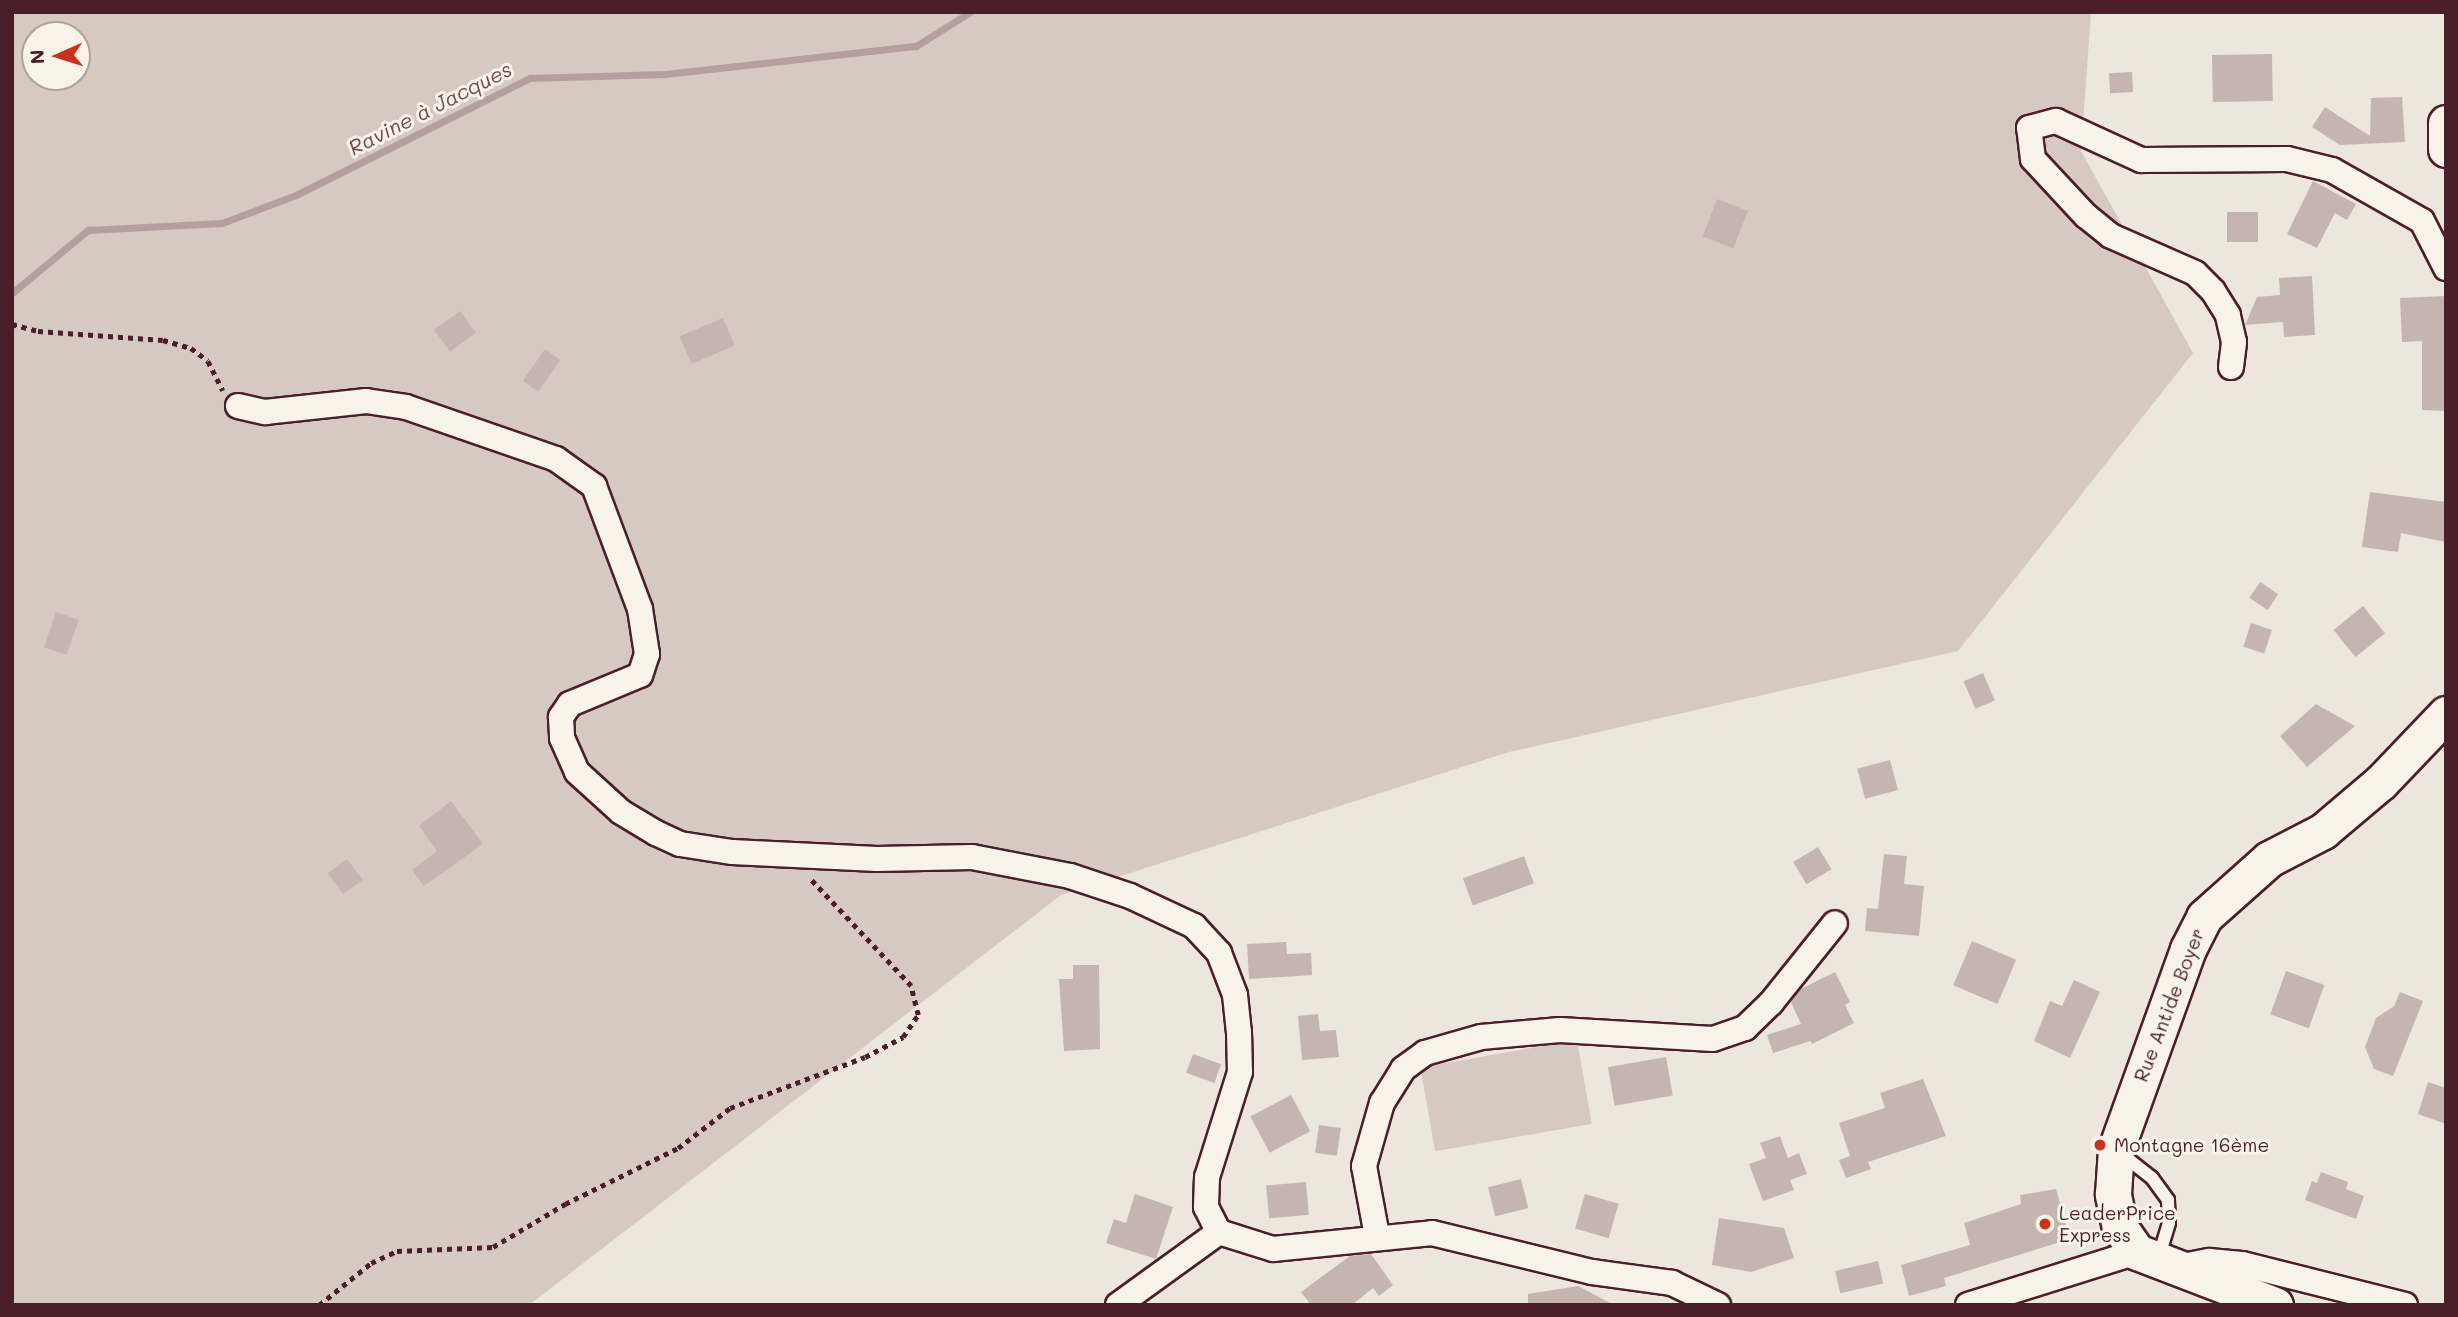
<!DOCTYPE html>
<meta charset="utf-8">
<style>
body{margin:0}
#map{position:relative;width:2458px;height:1317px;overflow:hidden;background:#ece6dd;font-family:Mali,sans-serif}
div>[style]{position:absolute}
.green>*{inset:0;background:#d5c9c2;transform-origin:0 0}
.stream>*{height:7px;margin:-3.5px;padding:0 3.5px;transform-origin:3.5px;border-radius:3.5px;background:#b39f9d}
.building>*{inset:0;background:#c4b5b0;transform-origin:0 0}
.path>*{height:4.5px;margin-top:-2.25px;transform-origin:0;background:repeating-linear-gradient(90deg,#4a1f2b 0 5px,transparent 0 10px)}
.roads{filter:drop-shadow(2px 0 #4a1f2b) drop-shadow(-2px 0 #4a1f2b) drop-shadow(0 2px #4a1f2b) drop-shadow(0 -2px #4a1f2b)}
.lane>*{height:12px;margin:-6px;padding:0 6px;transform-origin:6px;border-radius:6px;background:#f7f3e8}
.street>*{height:24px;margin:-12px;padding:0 12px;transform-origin:12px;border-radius:12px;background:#f7f3e8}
.secondary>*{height:35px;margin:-17.5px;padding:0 17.5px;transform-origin:17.5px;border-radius:17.5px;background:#f7f3e8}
.dots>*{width:19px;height:19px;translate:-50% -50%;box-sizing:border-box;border:4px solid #f7f3e8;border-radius:50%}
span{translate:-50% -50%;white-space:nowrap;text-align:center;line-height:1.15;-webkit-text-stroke:6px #f7f3e8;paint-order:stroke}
.street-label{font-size:19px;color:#4a1f2b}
.poi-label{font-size:19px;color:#4a1f2b}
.left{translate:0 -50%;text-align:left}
.water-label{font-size:21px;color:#6f4c53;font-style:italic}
.frame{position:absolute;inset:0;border:14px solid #4a1f2b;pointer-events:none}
.north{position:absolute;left:21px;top:21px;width:70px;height:70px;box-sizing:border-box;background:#f7f3e8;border:2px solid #b29e9c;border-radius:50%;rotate:267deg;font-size:19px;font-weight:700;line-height:28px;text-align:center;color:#4a1f2b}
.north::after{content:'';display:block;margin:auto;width:24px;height:32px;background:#c8321e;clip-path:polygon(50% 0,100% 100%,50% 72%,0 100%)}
</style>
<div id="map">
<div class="green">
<div style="clip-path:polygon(evenodd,12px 12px,2091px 12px,2081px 151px,2193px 353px,1958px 651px,1509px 752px,1061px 895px,529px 1305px,12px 1305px,12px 12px,35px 35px,77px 35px,77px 77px,35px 77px,35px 35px)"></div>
<div style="left:1577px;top:1040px;width:85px;height:159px;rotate:80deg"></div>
</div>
<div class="stream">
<div style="left:12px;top:293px;width:99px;rotate:-39.7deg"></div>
<div style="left:88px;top:230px;width:134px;rotate:-3deg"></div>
<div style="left:222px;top:223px;width:79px;rotate:-20.7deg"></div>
<div style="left:296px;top:195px;width:262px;rotate:-26.6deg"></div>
<div style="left:530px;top:78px;width:135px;rotate:-1.7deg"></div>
<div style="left:665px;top:74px;width:253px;rotate:-6.4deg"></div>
<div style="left:916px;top:46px;width:64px;rotate:-32.2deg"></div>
</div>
<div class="building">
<div style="left:2272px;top:54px;width:47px;height:60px;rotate:89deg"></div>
<div style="left:2132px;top:72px;width:20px;height:23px;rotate:87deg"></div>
<div style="clip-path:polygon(2402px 97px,2405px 142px,2340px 145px,2312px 127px,2325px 107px,2370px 136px,2371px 98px)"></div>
<div style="clip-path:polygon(2313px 181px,2356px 204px,2347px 220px,2335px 213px,2317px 248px,2287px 234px)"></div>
<div style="left:1717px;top:199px;width:33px;height:40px;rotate:21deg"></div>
<div style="left:2227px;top:212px;width:31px;height:30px"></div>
<div style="clip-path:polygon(2312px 276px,2315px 335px,2284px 337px,2283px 322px,2245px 325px,2257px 297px,2280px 295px,2279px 278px)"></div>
<div style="clip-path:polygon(2446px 296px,2446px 411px,2422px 410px,2422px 341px,2402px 342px,2400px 298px)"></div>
<div style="left:460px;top:311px;width:27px;height:32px;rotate:54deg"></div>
<div style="left:723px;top:318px;width:30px;height:47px;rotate:67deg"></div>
<div style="left:545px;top:349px;width:19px;height:39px;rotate:35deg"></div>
<div style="clip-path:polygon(2370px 492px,2446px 502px,2446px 542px,2401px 533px,2398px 552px,2362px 547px)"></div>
<div style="left:2260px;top:582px;width:22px;height:19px;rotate:34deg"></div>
<div style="left:2363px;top:606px;width:35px;height:38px;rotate:51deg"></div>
<div style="left:56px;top:612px;width:24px;height:37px;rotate:19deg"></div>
<div style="left:2251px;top:623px;width:22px;height:25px;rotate:18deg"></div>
<div style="left:1983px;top:673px;width:30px;height:21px;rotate:67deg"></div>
<div style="clip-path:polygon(2316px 704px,2355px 726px,2307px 767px,2280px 736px)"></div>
<div style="left:1890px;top:760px;width:31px;height:34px;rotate:75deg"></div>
<div style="clip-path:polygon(451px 801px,483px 844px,424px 886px,412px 870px,437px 851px,419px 826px)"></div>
<div style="left:1818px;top:847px;width:26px;height:29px;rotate:59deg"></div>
<div style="clip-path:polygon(1884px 854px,1907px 856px,1904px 884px,1924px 886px,1919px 936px,1865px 931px,1867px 908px,1878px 909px)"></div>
<div style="left:1524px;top:856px;width:29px;height:65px;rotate:70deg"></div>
<div style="left:347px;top:859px;width:26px;height:24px;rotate:53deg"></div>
<div style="left:1972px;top:941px;width:48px;height:48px;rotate:23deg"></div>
<div style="clip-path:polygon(1286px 942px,1287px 954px,1311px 953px,1312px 975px,1249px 979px,1247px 944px)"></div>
<div style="clip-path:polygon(1073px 965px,1099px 965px,1100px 1049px,1064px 1051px,1059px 979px,1073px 979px)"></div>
<div style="left:2286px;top:971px;width:41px;height:46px;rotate:20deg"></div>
<div style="clip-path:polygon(1835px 972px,1850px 1002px,1845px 1005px,1854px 1023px,1812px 1044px,1810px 1041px,1773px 1053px,1767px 1035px,1801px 1024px,1791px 1002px,1801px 989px)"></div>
<div style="clip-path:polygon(2074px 980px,2100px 992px,2070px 1058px,2034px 1041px,2050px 1001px,2062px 1006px)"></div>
<div style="clip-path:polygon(2400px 992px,2423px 1001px,2393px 1076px,2374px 1069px,2365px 1047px,2376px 1018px,2394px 1006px)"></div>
<div style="clip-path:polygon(1318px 1014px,1320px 1031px,1336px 1030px,1339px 1057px,1302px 1060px,1298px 1016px)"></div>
<div style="left:1193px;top:1054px;width:30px;height:20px;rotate:20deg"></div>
<div style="left:1666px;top:1057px;width:39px;height:59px;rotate:80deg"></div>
<div style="clip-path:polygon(1923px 1079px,1946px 1136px,1868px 1162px,1871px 1169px,1846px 1178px,1839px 1160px,1850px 1156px,1839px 1123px,1885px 1108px,1880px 1093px)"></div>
<div style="clip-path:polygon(2428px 1082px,2446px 1088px,2446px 1124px,2418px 1114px)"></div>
<div style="left:1291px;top:1095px;width:41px;height:46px;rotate:62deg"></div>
<div style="left:1319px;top:1125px;width:22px;height:28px;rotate:8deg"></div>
<div style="clip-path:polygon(1780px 1136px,1788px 1158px,1799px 1153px,1807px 1174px,1790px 1180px,1794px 1190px,1763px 1201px,1749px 1164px,1766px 1158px,1760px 1143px)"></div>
<div style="clip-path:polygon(2321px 1172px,2348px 1182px,2346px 1189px,2364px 1196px,2356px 1219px,2305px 1200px,2312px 1181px,2317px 1183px)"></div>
<div style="left:1521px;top:1179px;width:30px;height:34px;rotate:76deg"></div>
<div style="left:1306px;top:1182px;width:33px;height:40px;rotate:85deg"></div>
<div style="clip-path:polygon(2056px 1189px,2070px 1239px,1944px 1278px,1946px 1286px,1909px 1296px,1901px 1265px,1970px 1245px,1964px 1223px,2021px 1204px,2020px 1195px)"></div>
<div style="clip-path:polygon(1135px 1194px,1173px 1207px,1156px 1259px,1106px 1243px,1114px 1219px,1126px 1223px)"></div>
<div style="left:1585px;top:1194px;width:35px;height:36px;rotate:16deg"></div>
<div style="clip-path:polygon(1719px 1218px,1784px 1228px,1794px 1258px,1751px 1272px,1712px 1265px)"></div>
<div style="clip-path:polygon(1371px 1254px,1393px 1285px,1379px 1296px,1373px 1288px,1352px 1305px,1311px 1305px,1301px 1292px,1350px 1256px)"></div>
<div style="left:1878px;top:1261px;width:23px;height:44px;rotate:77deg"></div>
<div style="clip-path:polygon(1578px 1286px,1614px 1305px,1528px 1305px,1528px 1294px)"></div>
</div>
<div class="path">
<div style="left:12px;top:324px;width:27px;rotate:15deg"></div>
<div style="left:38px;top:331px;width:125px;rotate:4.1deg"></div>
<div style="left:163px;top:340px;width:29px;rotate:16deg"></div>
<div style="left:191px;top:348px;width:21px;rotate:37deg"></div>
<div style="left:208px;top:361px;width:33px;rotate:63deg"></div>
<div style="left:319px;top:1305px;width:67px;rotate:-38.9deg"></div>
<div style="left:371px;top:1263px;width:29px;rotate:-25deg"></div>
<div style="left:397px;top:1251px;width:96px;rotate:-2.4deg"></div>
<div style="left:493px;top:1247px;width:84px;rotate:-30.8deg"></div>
<div style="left:565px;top:1204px;width:126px;rotate:-26.4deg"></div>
<div style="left:678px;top:1148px;width:66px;rotate:-37.6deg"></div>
<div style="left:730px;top:1108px;width:144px;rotate:-20.7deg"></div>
<div style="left:865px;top:1057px;width:43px;rotate:-27.8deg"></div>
<div style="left:903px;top:1037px;width:27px;rotate:-56deg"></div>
<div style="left:918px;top:1015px;width:30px;rotate:-104deg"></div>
<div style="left:911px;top:986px;width:146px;rotate:-133.3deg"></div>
</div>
<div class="roads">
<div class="lane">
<div style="left:2119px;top:1152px;width:42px;rotate:38.2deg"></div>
<div style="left:2152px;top:1178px;width:27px;rotate:54deg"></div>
<div style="left:2168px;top:1200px;width:23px;rotate:88deg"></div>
<div style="left:2169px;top:1223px;width:37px;rotate:107deg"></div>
</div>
<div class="street">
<div style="left:2231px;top:367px;width:25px;rotate:-83deg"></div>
<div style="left:2234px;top:342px;width:28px;rotate:-103deg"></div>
<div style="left:2228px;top:315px;width:28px;rotate:-122deg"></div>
<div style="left:2213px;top:291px;width:25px;rotate:-135deg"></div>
<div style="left:2195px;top:273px;width:92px;rotate:-156.2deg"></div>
<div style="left:2111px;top:236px;width:32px;rotate:-141deg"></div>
<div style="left:2086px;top:216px;width:78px;rotate:-132.9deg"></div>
<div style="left:2033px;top:159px;width:31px;rotate:-97deg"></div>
<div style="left:2029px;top:128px;width:28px;rotate:-15deg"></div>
<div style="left:2056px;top:121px;width:94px;rotate:24.6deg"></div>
<div style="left:2141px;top:160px;width:146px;rotate:-0.4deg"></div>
<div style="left:2287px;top:159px;width:46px;rotate:13.7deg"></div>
<div style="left:2332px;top:170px;width:103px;rotate:29.5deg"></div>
<div style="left:2422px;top:221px;width:53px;rotate:62.9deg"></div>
<div style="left:238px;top:406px;width:28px;rotate:13deg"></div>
<div style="left:265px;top:412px;width:102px;rotate:-6.2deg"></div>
<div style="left:366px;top:401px;width:40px;rotate:8.5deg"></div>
<div style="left:406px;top:407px;width:159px;rotate:19.1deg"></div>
<div style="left:556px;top:459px;width:47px;rotate:35.4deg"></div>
<div style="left:594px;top:486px;width:131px;rotate:69.5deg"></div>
<div style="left:640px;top:609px;width:46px;rotate:81.2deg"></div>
<div style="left:647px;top:654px;width:22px;rotate:108deg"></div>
<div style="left:640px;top:675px;width:76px;rotate:157.5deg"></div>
<div style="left:570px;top:704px;width:16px;rotate:125deg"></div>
<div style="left:561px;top:717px;width:21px;rotate:87deg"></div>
<div style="left:562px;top:738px;width:37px;rotate:66deg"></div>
<div style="left:577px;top:772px;width:59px;rotate:42.3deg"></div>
<div style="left:621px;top:812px;width:41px;rotate:31deg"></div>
<div style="left:656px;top:833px;width:26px;rotate:25deg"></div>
<div style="left:680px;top:844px;width:53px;rotate:8.7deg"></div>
<div style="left:732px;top:852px;width:145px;rotate:2.8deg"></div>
<div style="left:877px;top:859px;width:95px;rotate:-1.2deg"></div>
<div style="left:972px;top:857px;width:100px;rotate:11deg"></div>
<div style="left:1070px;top:876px;width:63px;rotate:18.4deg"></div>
<div style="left:1130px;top:896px;width:71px;rotate:25.1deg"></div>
<div style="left:1194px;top:926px;width:37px;rotate:47deg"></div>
<div style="left:1219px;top:953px;width:45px;rotate:69.1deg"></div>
<div style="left:1235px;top:995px;width:37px;rotate:84deg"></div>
<div style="left:1239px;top:1032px;width:40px;rotate:88.6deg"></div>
<div style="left:1240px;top:1072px;width:110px;rotate:107.4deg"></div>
<div style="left:1207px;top:1177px;width:30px;rotate:92deg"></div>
<div style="left:1206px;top:1207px;width:28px;rotate:63deg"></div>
<div style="left:1219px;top:1232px;width:57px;rotate:17.5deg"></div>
<div style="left:1273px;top:1249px;width:160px;rotate:-5.7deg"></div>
<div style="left:1432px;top:1233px;width:165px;rotate:13.7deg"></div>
<div style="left:1592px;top:1272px;width:81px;rotate:7.8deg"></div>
<div style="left:1672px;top:1283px;width:51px;rotate:25.6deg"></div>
<div style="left:1377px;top:1236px;width:71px;rotate:-100.5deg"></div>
<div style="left:1364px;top:1166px;width:66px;rotate:-74.1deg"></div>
<div style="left:1382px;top:1103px;width:40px;rotate:-58deg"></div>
<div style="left:1403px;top:1069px;width:27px;rotate:-36deg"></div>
<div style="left:1425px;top:1053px;width:58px;rotate:-15.9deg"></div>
<div style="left:1481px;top:1037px;width:79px;rotate:-5.1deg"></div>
<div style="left:1560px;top:1030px;width:153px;rotate:3.4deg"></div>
<div style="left:1713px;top:1039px;width:34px;rotate:-19deg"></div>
<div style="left:1745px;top:1028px;width:36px;rotate:-44deg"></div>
<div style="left:1771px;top:1003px;width:102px;rotate:-51.3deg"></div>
<div style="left:2178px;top:1267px;width:32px;rotate:-11deg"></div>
<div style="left:2209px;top:1261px;width:33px;rotate:5deg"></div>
<div style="left:2242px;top:1264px;width:168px;rotate:14.1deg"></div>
<div style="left:1118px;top:1305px;width:125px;rotate:-35.9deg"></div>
<div style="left:1968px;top:1305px;width:177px;rotate:-17.4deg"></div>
</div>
<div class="secondary">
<div style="left:2446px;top:123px;width:26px;rotate:90deg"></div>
<div style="left:2275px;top:1305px;width:148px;rotate:-159deg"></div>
<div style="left:2137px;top:1252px;width:29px;rotate:-125deg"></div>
<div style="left:2120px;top:1228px;width:35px;rotate:-102deg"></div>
<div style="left:2113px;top:1194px;width:45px;rotate:-86.2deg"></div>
<div style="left:2116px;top:1149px;width:213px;rotate:-70.2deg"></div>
<div style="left:2188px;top:949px;width:36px;rotate:-63deg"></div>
<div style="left:2204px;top:917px;width:87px;rotate:-41.7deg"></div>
<div style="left:2269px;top:859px;width:61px;rotate:-27.4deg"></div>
<div style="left:2323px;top:831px;width:76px;rotate:-40.2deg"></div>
<div style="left:2381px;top:782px;width:94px;rotate:-46.3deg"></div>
</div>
</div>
<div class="dots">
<div style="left:2100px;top:1145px;background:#c8321e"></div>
<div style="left:2045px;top:1224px;background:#c8321e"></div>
</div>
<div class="street-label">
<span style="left:2169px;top:1005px;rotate:-69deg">Rue Antide Boyer</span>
</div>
<div class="poi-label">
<span class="left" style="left:2114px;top:1145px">Montagne 16ème</span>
<span class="left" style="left:2059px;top:1224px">LeaderPrice<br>Express</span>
</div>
<div class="water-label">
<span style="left:430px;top:108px;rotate:-27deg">Ravine à Jacques</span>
</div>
<div class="frame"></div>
<div class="north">N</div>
</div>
